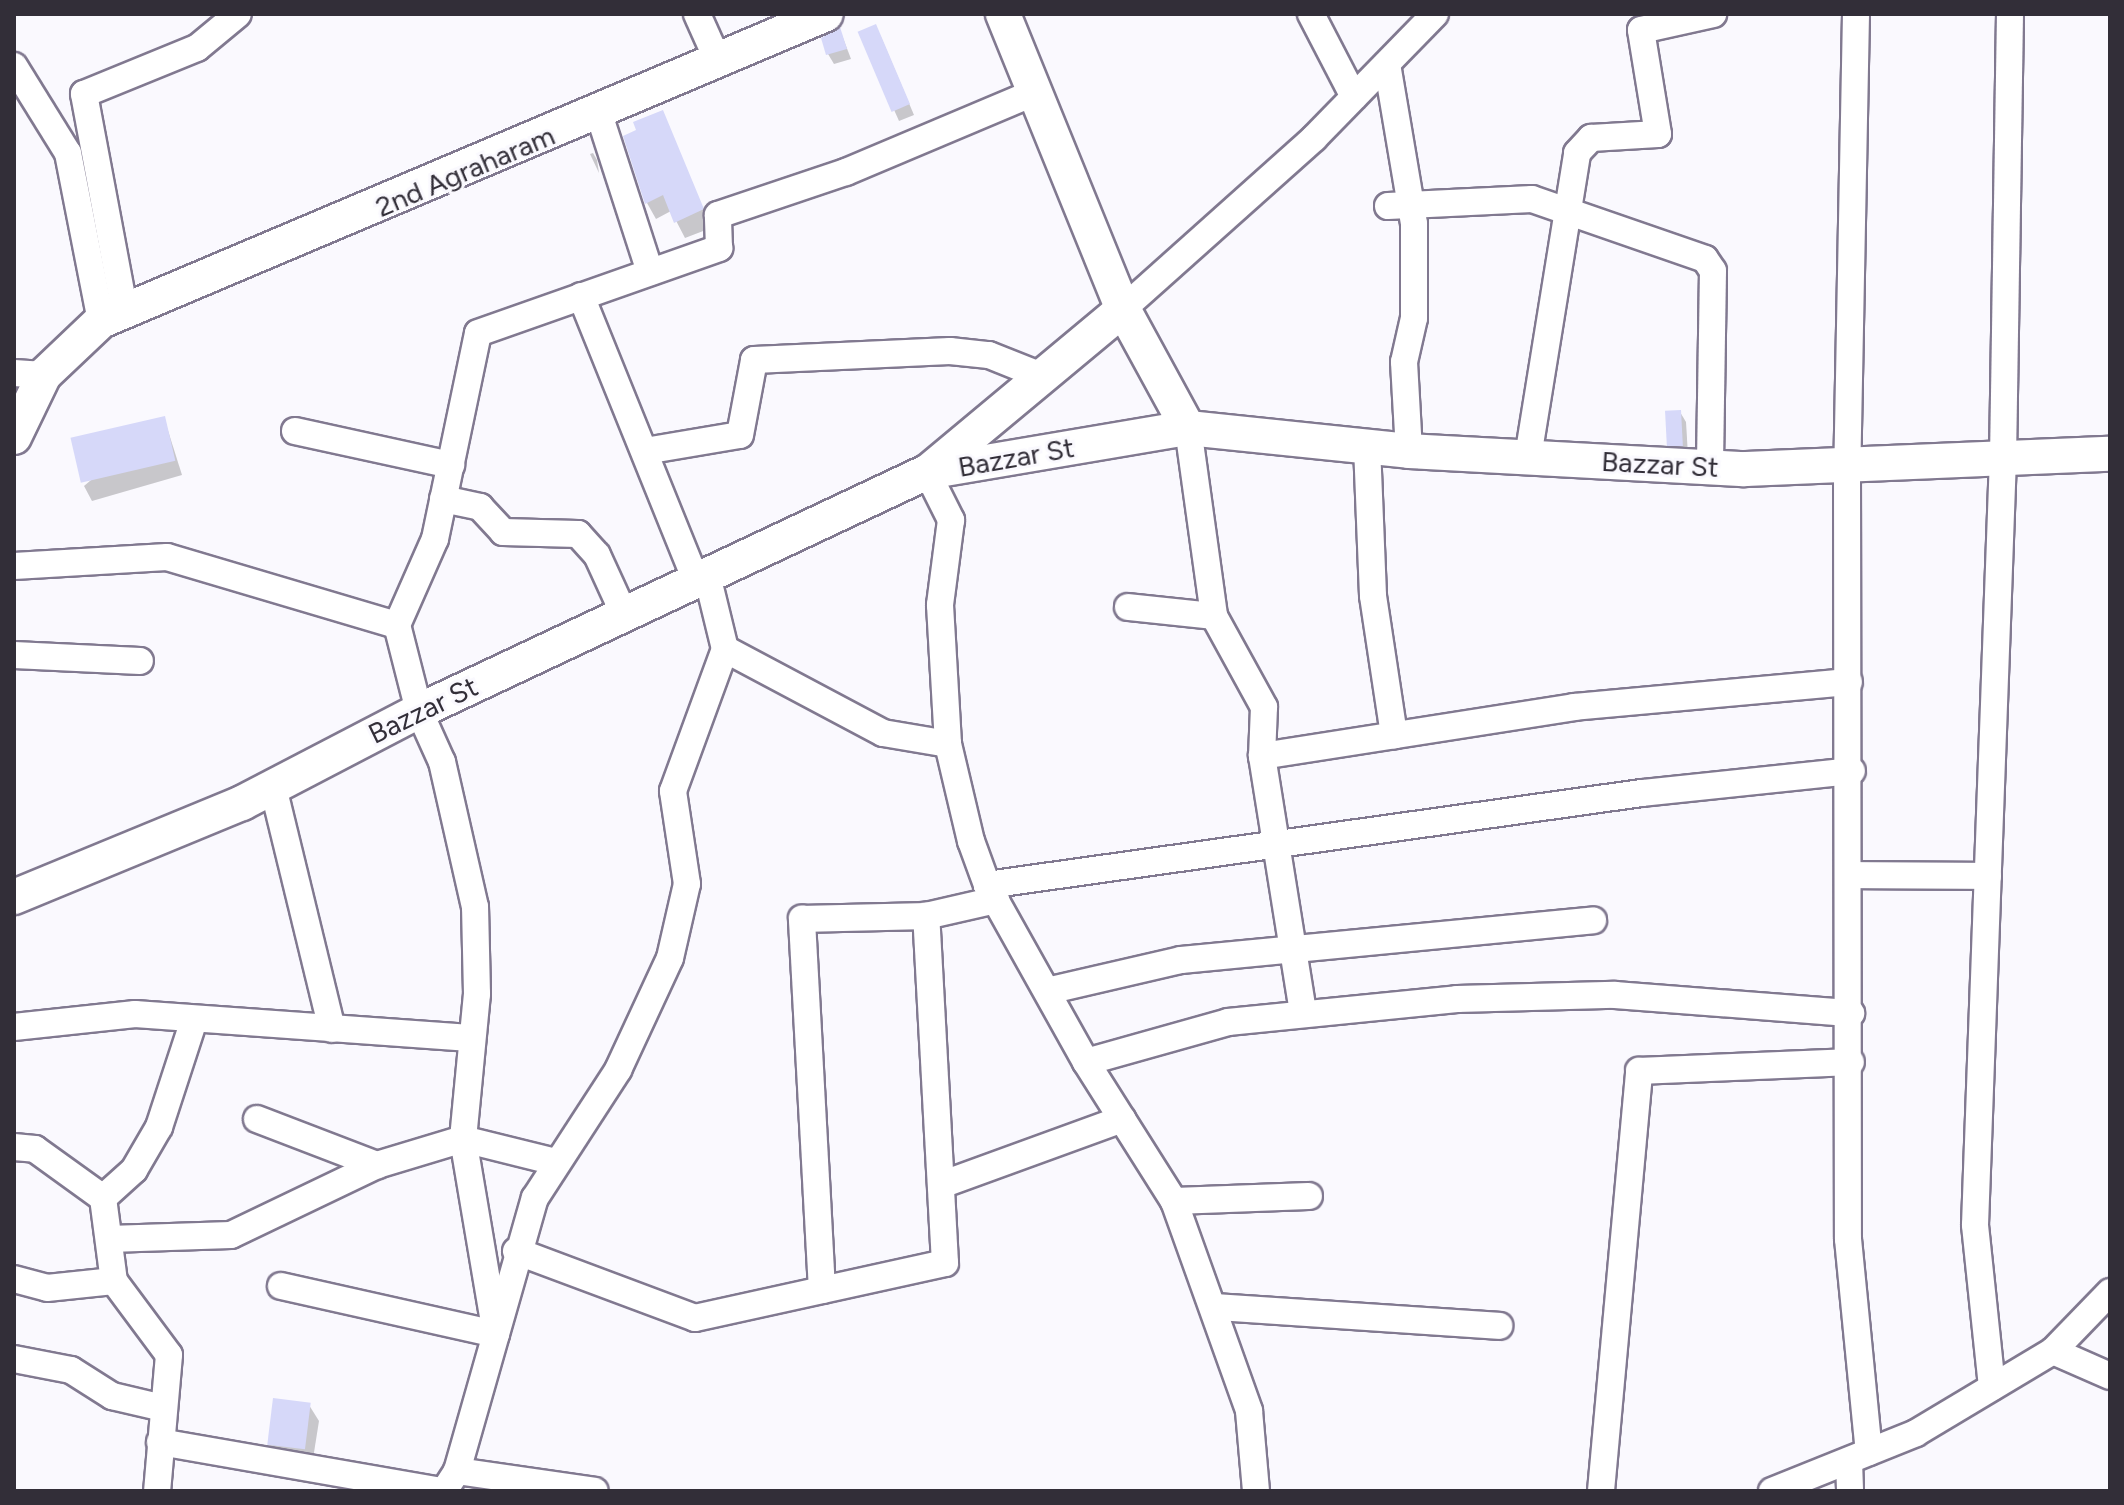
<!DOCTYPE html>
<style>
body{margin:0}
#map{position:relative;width:2124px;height:1505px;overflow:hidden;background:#faf9fe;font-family:Figtree,sans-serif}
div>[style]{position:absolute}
.shadow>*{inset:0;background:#0003}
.building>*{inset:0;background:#d6d8f9;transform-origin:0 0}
.roads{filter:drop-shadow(2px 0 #817990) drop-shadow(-2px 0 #817990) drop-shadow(0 2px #817990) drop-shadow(0 -2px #817990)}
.minor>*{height:26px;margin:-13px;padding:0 13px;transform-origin:13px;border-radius:13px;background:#fff}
.major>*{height:34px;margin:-17px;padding:0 17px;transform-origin:17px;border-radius:17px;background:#fff}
span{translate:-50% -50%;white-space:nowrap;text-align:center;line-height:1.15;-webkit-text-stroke:6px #faf9fe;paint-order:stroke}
.street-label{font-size:28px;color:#322e38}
.frame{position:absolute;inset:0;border:16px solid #322e38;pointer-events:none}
</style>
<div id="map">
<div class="shadow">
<div style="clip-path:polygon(840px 30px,851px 59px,834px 64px,828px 54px)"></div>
<div style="clip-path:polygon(860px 33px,881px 37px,914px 115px,899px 121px)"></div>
<div style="clip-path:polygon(662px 113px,711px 228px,685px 238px,671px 211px,656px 219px,647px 203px)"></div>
<div style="clip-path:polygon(593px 153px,597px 160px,599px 173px,590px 154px)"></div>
<div style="clip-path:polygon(1680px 412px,1686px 422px,1688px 455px,1675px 455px,1669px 444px)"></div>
<div style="clip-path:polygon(164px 418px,182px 475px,92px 501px,84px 486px)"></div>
<div style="clip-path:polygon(309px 1405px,319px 1421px,312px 1465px,278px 1460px,268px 1443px)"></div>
</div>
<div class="building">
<div style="left:876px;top:24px;width:87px;height:20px;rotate:67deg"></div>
<div style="clip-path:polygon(840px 27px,847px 49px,826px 55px,821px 38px)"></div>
<div style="clip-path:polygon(663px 110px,704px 209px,674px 223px,663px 195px,645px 204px,623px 136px,636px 130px,633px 122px)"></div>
<div style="left:1681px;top:410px;width:36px;height:16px;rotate:87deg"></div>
<div style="left:165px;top:416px;width:46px;height:97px;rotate:77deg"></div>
<div style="left:273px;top:1398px;width:38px;height:47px;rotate:7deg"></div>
</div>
<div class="roads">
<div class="minor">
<div style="left:697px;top:14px;width:51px;rotate:65.9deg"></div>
<div style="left:1311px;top:14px;width:93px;rotate:62.6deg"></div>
<div style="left:1856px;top:14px;width:453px;rotate:91.1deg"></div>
<div style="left:1847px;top:467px;width:772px;rotate:89.93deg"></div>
<div style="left:1848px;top:1239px;width:214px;rotate:84.4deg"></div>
<div style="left:1387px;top:64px;width:162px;rotate:80.4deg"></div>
<div style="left:1414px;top:224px;width:94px;rotate:90deg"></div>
<div style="left:1414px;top:318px;width:45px;rotate:102.8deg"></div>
<div style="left:1404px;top:362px;width:89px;rotate:86.8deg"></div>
<div style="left:14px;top:66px;width:102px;rotate:58.2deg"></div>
<div style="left:68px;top:153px;width:171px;rotate:78.9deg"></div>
<div style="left:599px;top:114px;width:166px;rotate:72.1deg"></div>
<div style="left:1388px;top:206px;width:144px;rotate:-2.8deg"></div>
<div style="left:1532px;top:199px;width:183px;rotate:19.1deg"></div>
<div style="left:1705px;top:259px;width:14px;rotate:56deg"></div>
<div style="left:1713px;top:271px;width:196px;rotate:90.9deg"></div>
<div style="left:581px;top:296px;width:306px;rotate:68deg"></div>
<div style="left:1123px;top:309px;width:256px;rotate:-41.8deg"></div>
<div style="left:1314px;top:138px;width:173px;rotate:-45.7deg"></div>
<div style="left:125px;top:313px;width:223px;rotate:-100.6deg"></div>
<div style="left:84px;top:94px;width:122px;rotate:-22.2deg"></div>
<div style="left:197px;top:48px;width:53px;rotate:-39.7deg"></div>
<div style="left:14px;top:373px;width:30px;rotate:4deg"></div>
<div style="left:1188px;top:428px;width:190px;rotate:82.1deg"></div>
<div style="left:1214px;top:616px;width:104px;rotate:61.2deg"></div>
<div style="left:1264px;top:707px;width:49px;rotate:92.3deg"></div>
<div style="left:1262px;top:756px;width:258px;rotate:80.9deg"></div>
<div style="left:295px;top:431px;width:160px;rotate:12.3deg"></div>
<div style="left:1367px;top:446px;width:150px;rotate:87.7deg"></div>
<div style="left:1373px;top:596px;width:141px;rotate:81.4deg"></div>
<div style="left:645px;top:451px;width:96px;rotate:-9.6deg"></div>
<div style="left:740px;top:435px;width:76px;rotate:-79.4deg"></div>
<div style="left:754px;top:360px;width:196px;rotate:-2.6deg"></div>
<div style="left:950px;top:351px;width:39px;rotate:6deg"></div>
<div style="left:989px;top:355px;width:59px;rotate:21.8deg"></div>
<div style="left:1528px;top:457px;width:308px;rotate:-80.8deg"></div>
<div style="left:1577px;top:153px;width:21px;rotate:-47deg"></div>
<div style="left:1591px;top:138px;width:67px;rotate:-3.4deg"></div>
<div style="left:1658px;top:134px;width:105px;rotate:-99.3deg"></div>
<div style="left:1641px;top:30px;width:74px;rotate:-12.5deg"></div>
<div style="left:927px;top:472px;width:54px;rotate:63.4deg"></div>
<div style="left:951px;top:520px;width:86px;rotate:97.4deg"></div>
<div style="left:940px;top:605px;width:139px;rotate:86.7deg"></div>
<div style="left:948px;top:744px;width:100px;rotate:76.7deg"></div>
<div style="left:971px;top:841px;width:47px;rotate:70deg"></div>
<div style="left:987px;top:885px;width:203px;rotate:60.8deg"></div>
<div style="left:1086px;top:1062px;width:165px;rotate:57.7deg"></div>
<div style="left:1174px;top:1201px;width:223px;rotate:70.3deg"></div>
<div style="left:1249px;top:1411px;width:80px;rotate:85deg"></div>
<div style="left:443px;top:499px;width:38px;rotate:12deg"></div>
<div style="left:480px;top:507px;width:34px;rotate:47deg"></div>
<div style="left:503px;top:532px;width:75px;rotate:1.5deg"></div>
<div style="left:578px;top:534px;width:28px;rotate:48deg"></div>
<div style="left:597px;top:555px;width:65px;rotate:65.4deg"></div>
<div style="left:14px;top:566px;width:153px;rotate:-3.4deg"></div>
<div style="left:167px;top:557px;width:240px;rotate:16.5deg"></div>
<div style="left:1128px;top:607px;width:86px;rotate:6deg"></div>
<div style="left:725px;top:649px;width:179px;rotate:28deg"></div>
<div style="left:883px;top:733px;width:66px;rotate:9.6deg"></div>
<div style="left:14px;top:655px;width:126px;rotate:2.7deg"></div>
<div style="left:1262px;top:756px;width:316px;rotate:-8.9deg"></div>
<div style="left:1574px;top:707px;width:276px;rotate:-5.2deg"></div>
<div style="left:273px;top:787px;width:249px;rotate:76.3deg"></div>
<div style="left:1850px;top:875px;width:138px;rotate:0.4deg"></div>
<div style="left:987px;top:885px;width:661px;rotate:-8deg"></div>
<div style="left:1642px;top:793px;width:211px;rotate:-6deg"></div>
<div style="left:1047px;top:991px;width:138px;rotate:-13deg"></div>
<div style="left:1181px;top:960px;width:414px;rotate:-5.5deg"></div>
<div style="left:14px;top:1027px;width:122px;rotate:-6.1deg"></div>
<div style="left:135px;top:1014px;width:336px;rotate:4.1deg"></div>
<div style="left:1086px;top:1062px;width:148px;rotate:-15.7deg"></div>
<div style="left:1228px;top:1022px;width:230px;rotate:-5.7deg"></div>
<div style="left:1457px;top:999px;width:158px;rotate:-1.5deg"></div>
<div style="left:1615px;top:995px;width:237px;rotate:4.4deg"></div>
<div style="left:257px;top:1119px;width:129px;rotate:21deg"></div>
<div style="left:14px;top:1147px;width:21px;rotate:5deg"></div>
<div style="left:35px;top:1149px;width:84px;rotate:35.8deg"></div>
<div style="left:103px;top:1198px;width:84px;rotate:82.5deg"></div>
<div style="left:114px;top:1281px;width:92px;rotate:53.4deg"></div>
<div style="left:169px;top:1355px;width:137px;rotate:95deg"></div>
<div style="left:941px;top:1185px;width:193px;rotate:-20deg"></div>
<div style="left:103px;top:1198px;width:42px;rotate:-42.1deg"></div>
<div style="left:134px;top:1170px;width:50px;rotate:-59.8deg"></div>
<div style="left:159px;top:1127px;width:113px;rotate:-71.9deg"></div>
<div style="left:1174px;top:1201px;width:135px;rotate:-2.1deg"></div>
<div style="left:109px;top:1239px;width:122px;rotate:-1.9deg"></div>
<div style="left:231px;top:1235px;width:162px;rotate:-25.6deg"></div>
<div style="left:377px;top:1165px;width:90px;rotate:-16.8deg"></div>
<div style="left:463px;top:1139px;width:96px;rotate:13.9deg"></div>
<div style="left:516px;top:1251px;width:191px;rotate:20.5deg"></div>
<div style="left:695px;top:1318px;width:256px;rotate:-12.4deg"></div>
<div style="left:945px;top:1263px;width:348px;rotate:-93.1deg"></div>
<div style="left:926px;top:916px;width:72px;rotate:-12.9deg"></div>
<div style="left:14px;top:1279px;width:34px;rotate:15deg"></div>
<div style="left:47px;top:1288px;width:67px;rotate:-6deg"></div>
<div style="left:281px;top:1286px;width:220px;rotate:12.6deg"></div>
<div style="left:496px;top:1334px;width:198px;rotate:-99.6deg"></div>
<div style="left:463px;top:1139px;width:146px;rotate:-84.5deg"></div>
<div style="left:477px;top:994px;width:87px;rotate:-91.3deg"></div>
<div style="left:475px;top:907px;width:149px;rotate:-102.8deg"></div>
<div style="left:442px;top:762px;width:56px;rotate:-114.3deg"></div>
<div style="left:419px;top:711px;width:89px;rotate:-104.3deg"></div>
<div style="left:397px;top:625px;width:94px;rotate:-66.2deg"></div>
<div style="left:435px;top:539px;width:210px;rotate:-78.2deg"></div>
<div style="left:478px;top:333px;width:256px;rotate:-19.4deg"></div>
<div style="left:719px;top:248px;width:33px;rotate:-92deg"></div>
<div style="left:718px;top:215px;width:135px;rotate:-18.6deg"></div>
<div style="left:846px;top:172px;width:205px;rotate:-22.9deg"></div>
<div style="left:822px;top:1290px;width:372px;rotate:-93.1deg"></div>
<div style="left:802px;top:919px;width:124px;rotate:-1.4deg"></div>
<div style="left:1216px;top:1307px;width:284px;rotate:3.8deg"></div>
<div style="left:2053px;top:1351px;width:62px;rotate:23.7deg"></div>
<div style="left:14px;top:1359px;width:58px;rotate:10.9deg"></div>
<div style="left:71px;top:1370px;width:49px;rotate:32.4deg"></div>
<div style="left:112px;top:1396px;width:52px;rotate:13.2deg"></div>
<div style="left:1992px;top:1387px;width:163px;rotate:-96deg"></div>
<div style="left:1975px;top:1225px;width:767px;rotate:-87.91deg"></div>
<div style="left:2003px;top:459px;width:445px;rotate:-89.1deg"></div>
<div style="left:160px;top:1442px;width:286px;rotate:9.9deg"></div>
<div style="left:1849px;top:1461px;width:30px;rotate:88deg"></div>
<div style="left:457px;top:1471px;width:284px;rotate:-74.1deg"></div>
<div style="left:535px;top:1198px;width:153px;rotate:-57deg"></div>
<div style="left:618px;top:1070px;width:123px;rotate:-65.1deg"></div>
<div style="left:670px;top:958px;width:76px;rotate:-77.1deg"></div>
<div style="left:687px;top:884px;width:94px;rotate:-98.6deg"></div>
<div style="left:673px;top:791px;width:151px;rotate:-69.9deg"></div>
<div style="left:725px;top:649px;width:76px;rotate:-103.7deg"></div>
<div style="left:448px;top:1485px;width:17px;rotate:-57deg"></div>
<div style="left:457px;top:1471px;width:139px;rotate:8.2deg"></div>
<div style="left:1601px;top:1491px;width:422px;rotate:-84.8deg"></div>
<div style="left:1639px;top:1071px;width:212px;rotate:-2.4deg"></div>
<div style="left:1772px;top:1491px;width:155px;rotate:-21.9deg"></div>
<div style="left:1916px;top:1433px;width:160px;rotate:-30.9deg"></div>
<div style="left:2053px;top:1351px;width:82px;rotate:-46deg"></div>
</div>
<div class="major">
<div style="left:1003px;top:14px;width:318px;rotate:67.9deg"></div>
<div style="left:1123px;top:309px;width:136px;rotate:61.4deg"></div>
<div style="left:14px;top:437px;width:69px;rotate:-64.2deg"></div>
<div style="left:44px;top:375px;width:79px;rotate:-43.5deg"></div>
<div style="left:101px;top:321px;width:787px;rotate:-22.95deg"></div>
<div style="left:930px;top:470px;width:251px;rotate:-39.8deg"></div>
<div style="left:14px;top:897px;width:247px;rotate:-22.4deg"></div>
<div style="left:242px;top:803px;width:199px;rotate:-27.5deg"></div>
<div style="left:419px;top:711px;width:561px;rotate:-25.2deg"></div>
<div style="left:927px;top:472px;width:265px;rotate:-9.6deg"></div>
<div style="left:1188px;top:428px;width:222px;rotate:5.9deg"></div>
<div style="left:1409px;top:451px;width:336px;rotate:3.1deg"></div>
<div style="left:1745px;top:469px;width:365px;rotate:-2.4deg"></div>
</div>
</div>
<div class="street-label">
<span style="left:465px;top:171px;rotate:-23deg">2nd Agraharam</span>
<span style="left:1016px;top:457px;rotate:-10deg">Bazzar St</span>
<span style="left:1660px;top:464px;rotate:3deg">Bazzar St</span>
<span style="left:423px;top:710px;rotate:-26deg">Bazzar St</span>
</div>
<div class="frame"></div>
</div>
